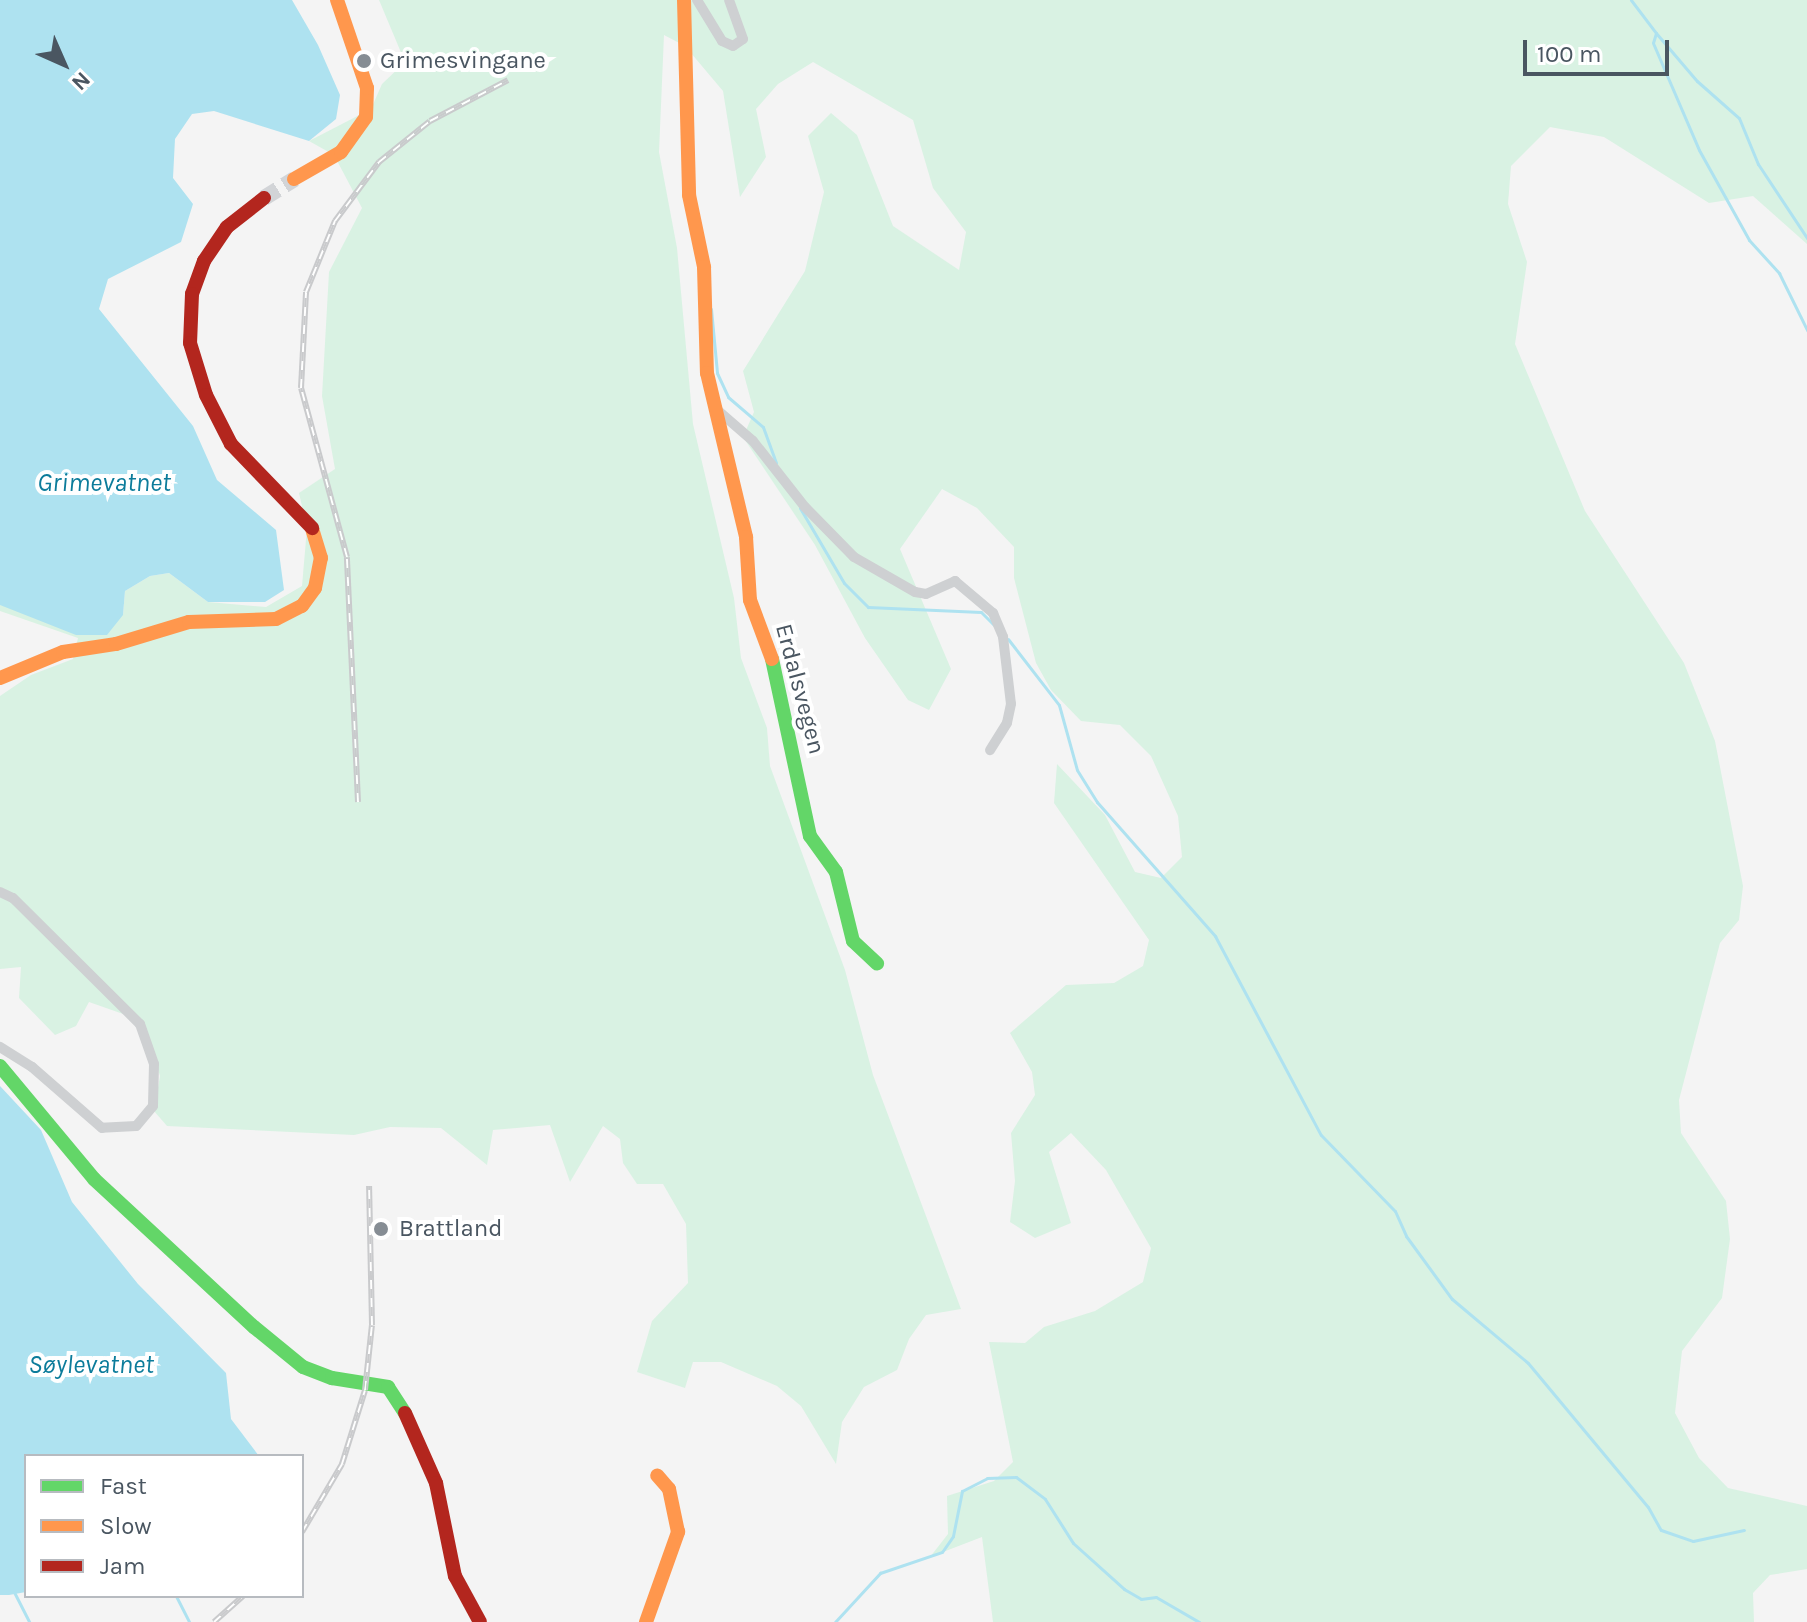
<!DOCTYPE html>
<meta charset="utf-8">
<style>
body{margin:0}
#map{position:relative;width:1807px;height:1622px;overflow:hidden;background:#f4f4f4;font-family:Karla,sans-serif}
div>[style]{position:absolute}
.green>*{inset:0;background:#d9f2e3}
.water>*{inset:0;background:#aee2f0}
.stream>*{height:3px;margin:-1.5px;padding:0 1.5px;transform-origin:1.5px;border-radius:1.5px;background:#aee2f0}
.primary-tunnel>*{height:16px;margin-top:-8px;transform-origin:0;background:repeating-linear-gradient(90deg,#d2d4d7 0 16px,transparent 0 24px)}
.street>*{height:10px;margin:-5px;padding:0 5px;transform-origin:5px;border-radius:5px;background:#ced0d2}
.fast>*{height:14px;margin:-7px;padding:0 7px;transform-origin:7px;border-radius:7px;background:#63d668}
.slow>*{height:14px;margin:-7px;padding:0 7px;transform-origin:7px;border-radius:7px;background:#ff974d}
.jam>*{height:14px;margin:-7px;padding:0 7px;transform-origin:7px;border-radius:7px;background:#b3261e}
.rail>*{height:6px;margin-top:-3px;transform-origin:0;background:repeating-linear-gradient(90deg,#fff 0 9px,#c9cacc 0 18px);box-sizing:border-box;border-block:2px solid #c9cacc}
.dots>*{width:22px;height:22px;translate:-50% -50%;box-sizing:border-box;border:4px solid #fff;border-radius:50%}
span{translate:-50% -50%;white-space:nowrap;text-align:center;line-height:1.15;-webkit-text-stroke:8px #fff;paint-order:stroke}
.poi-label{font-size:24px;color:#4a5661}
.left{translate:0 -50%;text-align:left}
.street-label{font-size:24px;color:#4a5661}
.water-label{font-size:26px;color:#0c7c9b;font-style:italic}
.legend{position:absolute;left:24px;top:1454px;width:280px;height:144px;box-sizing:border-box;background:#fff;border:2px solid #b7bbc0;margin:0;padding:10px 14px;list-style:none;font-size:24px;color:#4a5661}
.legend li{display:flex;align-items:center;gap:16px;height:40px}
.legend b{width:40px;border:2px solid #b7bbc0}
.north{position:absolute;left:24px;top:24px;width:80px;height:80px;-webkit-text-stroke:6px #fff;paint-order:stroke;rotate:135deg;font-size:22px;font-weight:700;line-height:32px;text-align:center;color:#4a5661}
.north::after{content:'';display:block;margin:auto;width:28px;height:36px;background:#4a5661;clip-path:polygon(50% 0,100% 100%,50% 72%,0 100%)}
.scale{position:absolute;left:1523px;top:40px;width:146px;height:36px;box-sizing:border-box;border:4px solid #4a5661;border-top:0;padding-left:10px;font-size:24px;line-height:28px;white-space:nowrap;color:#4a5661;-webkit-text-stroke:6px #fff;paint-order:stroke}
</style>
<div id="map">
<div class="green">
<div style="clip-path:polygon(379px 0,1807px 0,1807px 244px,1753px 196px,1709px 203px,1604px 137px,1550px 127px,1511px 166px,1508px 204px,1527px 262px,1515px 344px,1585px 511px,1684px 663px,1715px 741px,1743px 886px,1739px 920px,1720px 943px,1679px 1100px,1681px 1133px,1726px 1201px,1730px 1239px,1722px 1298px,1682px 1351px,1675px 1413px,1699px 1458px,1728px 1488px,1807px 1506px,1807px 1569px,1770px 1575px,1753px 1593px,1754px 1622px,993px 1622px,982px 1537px,930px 1557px,948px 1534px,947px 1496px,994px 1481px,1013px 1462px,989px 1342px,1025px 1343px,1044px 1327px,1095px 1311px,1143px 1282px,1151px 1248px,1106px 1170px,1071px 1133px,1049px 1152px,1071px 1223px,1035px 1238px,1010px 1222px,1015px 1181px,1011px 1133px,1035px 1095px,1032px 1072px,1010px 1033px,1066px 985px,1114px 983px,1143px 966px,1149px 940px,1054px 803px,1057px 764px,1105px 815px,1135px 872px,1161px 878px,1182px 857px,1178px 816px,1151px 756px,1120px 725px,1081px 721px,1051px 690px,1036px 663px,1014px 578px,1014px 547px,977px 508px,942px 489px,900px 549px,951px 669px,929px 710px,908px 700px,865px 638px,815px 545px,743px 437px,754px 412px,743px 371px,805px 271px,824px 192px,808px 136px,831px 113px,857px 135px,893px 226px,959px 270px,966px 232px,933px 188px,913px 120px,813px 62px,778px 84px,756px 109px,766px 157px,740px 197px,723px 91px,685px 46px,664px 35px,659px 152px,677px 248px,693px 424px,734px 598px,741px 658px,767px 728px,770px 766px,845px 970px,873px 1075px,961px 1309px,926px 1315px,909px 1339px,897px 1370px,864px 1387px,842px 1422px,836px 1464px,801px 1406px,777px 1386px,721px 1362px,693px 1362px,685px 1388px,637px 1372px,652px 1321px,688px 1283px,686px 1224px,663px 1184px,637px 1184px,623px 1163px,620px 1139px,603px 1126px,570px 1182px,550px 1125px,493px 1130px,487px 1165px,441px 1128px,390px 1127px,354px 1135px,167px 1126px,154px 1111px,160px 1076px,143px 1021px,89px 1002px,76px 1026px,55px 1035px,19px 998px,21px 967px,0 969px,0 696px,31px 675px,73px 659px,78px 638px,0 611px,0 605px,123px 615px,125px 591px,150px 576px,169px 573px,208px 602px,266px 607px,302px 586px,307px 528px,299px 493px,335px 469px,322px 396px,329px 272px,362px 208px,334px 155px,309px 141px,371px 109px,382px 84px,405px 62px)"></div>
</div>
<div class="water">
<div style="clip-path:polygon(0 0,292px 0,318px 45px,340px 95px,336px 119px,309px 141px,214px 111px,192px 114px,175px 139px,173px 178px,193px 204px,181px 242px,108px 279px,99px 309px,193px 426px,217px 480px,276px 530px,284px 590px,265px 602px,208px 602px,169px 573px,150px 576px,125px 591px,123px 615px,107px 635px,76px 635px,0 605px)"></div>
<div style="clip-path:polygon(0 1086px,41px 1130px,72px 1202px,138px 1284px,226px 1373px,231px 1419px,259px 1456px,26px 1456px,26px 1592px,9px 1595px,0 1595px)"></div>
</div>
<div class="stream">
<div style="left:1631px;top:0;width:41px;rotate:52.9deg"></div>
<div style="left:1656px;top:33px;width:10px;rotate:107deg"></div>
<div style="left:1653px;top:43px;width:116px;rotate:66.7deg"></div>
<div style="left:1699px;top:150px;width:103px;rotate:60.9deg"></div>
<div style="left:1749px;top:240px;width:45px;rotate:47.7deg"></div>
<div style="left:1779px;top:273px;width:64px;rotate:63.8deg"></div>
<div style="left:1656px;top:33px;width:63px;rotate:49.5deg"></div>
<div style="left:1697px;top:81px;width:56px;rotate:41.4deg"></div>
<div style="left:1739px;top:118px;width:50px;rotate:67.6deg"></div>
<div style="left:1758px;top:164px;width:89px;rotate:56.5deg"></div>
<div style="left:711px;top:309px;width:64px;rotate:84.6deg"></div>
<div style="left:717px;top:373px;width:26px;rotate:65deg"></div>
<div style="left:728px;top:397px;width:46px;rotate:40.6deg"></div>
<div style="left:763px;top:427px;width:38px;rotate:70deg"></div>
<div style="left:800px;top:508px;width:87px;rotate:59.6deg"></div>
<div style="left:844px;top:583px;width:34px;rotate:45deg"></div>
<div style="left:868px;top:607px;width:113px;rotate:2.5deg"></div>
<div style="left:981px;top:612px;width:18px;rotate:45deg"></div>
<div style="left:1008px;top:639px;width:83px;rotate:52.3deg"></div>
<div style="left:1059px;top:705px;width:67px;rotate:74.5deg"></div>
<div style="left:1077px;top:770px;width:38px;rotate:58deg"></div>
<div style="left:1097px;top:802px;width:179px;rotate:48.6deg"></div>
<div style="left:1215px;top:936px;width:225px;rotate:62deg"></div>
<div style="left:1321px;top:1135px;width:106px;rotate:45.8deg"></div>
<div style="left:1395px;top:1211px;width:27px;rotate:66deg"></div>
<div style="left:1406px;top:1236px;width:78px;rotate:53.9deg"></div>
<div style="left:1452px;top:1299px;width:99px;rotate:40.1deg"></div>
<div style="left:1528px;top:1363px;width:187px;rotate:50.2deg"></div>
<div style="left:1648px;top:1507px;width:26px;rotate:61deg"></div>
<div style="left:1661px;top:1530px;width:34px;rotate:19deg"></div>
<div style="left:1693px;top:1541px;width:52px;rotate:-12.2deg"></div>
<div style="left:14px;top:1592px;width:34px;rotate:63deg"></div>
<div style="left:176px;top:1596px;width:29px;rotate:63deg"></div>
<div style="left:835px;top:1622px;width:67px;rotate:-47.4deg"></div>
<div style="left:880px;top:1573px;width:65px;rotate:-18.7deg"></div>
<div style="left:942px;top:1552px;width:19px;rotate:-55deg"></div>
<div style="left:953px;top:1536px;width:46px;rotate:-78.7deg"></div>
<div style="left:962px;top:1491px;width:28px;rotate:-27deg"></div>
<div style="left:987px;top:1478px;width:29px;rotate:-2deg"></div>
<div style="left:1016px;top:1477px;width:36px;rotate:37deg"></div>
<div style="left:1045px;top:1499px;width:52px;rotate:57.5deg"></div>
<div style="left:1073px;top:1543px;width:69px;rotate:42deg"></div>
<div style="left:1124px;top:1589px;width:20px;rotate:30deg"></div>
<div style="left:1141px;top:1599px;width:15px;rotate:-8deg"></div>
<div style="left:1156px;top:1597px;width:50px;rotate:30.2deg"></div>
</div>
<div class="primary-tunnel">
<div style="left:264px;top:198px;width:36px;rotate:-32deg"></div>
</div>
<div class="street">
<div style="left:697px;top:0;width:48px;rotate:58.6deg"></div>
<div style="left:722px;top:41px;width:12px;rotate:24deg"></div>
<div style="left:733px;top:46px;width:12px;rotate:-35deg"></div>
<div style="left:743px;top:39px;width:41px;rotate:-109.7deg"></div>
<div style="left:715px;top:408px;width:50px;rotate:41deg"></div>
<div style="left:753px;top:441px;width:84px;rotate:51.8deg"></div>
<div style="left:805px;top:507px;width:70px;rotate:45.6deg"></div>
<div style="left:854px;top:557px;width:70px;rotate:29.8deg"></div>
<div style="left:915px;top:592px;width:11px;rotate:10deg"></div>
<div style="left:926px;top:594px;width:32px;rotate:-24deg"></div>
<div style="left:955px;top:581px;width:50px;rotate:40.1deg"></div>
<div style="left:993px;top:613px;width:26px;rotate:67deg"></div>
<div style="left:1003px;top:637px;width:67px;rotate:83.2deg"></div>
<div style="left:1011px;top:704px;width:19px;rotate:102deg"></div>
<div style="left:1007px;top:723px;width:32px;rotate:122deg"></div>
<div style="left:0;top:892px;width:14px;rotate:25deg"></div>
<div style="left:13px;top:898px;width:179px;rotate:44.8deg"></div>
<div style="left:140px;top:1024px;width:42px;rotate:70.7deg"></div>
<div style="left:154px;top:1064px;width:42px;rotate:91.4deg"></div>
<div style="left:153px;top:1106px;width:26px;rotate:130deg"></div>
<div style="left:136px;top:1126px;width:34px;rotate:177deg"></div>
<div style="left:102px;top:1128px;width:93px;rotate:-138.9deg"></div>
<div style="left:32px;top:1067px;width:38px;rotate:-148deg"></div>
</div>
<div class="fast">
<div style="left:772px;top:659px;width:181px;rotate:77.9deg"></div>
<div style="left:810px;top:836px;width:44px;rotate:54.2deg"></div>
<div style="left:836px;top:872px;width:71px;rotate:76.2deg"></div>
<div style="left:853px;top:941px;width:33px;rotate:43deg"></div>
<div style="left:0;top:1066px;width:147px;rotate:50.2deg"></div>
<div style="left:94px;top:1179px;width:218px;rotate:42.8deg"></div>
<div style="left:254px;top:1327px;width:63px;rotate:39.2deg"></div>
<div style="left:303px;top:1367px;width:31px;rotate:21deg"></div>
<div style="left:332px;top:1378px;width:57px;rotate:9.1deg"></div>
<div style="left:388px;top:1387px;width:31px;rotate:57deg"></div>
</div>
<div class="slow">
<div style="left:684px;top:0;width:195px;rotate:88.5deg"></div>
<div style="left:689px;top:195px;width:74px;rotate:78.2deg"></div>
<div style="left:704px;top:267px;width:106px;rotate:88.4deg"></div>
<div style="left:707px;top:373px;width:169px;rotate:76.6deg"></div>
<div style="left:746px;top:537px;width:63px;rotate:86.4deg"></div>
<div style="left:750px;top:600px;width:63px;rotate:69.6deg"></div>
<div style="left:294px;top:179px;width:54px;rotate:-29.9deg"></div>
<div style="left:341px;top:152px;width:43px;rotate:-54.5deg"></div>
<div style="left:366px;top:117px;width:29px;rotate:-88deg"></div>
<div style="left:367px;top:88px;width:93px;rotate:-108.8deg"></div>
<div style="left:0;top:678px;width:68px;rotate:-22.4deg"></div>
<div style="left:63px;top:652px;width:54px;rotate:-8.6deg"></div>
<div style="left:116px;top:644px;width:76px;rotate:-16.8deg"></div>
<div style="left:189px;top:622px;width:87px;rotate:-2deg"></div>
<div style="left:276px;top:619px;width:29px;rotate:-27deg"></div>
<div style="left:302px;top:606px;width:22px;rotate:-54deg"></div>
<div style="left:315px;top:588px;width:31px;rotate:-79deg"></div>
<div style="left:321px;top:558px;width:31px;rotate:-107deg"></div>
<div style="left:646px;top:1622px;width:96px;rotate:-70.4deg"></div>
<div style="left:678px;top:1532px;width:44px;rotate:-101.8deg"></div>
<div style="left:669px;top:1489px;width:18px;rotate:-131deg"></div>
</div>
<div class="jam">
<div style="left:264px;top:198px;width:47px;rotate:141.9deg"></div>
<div style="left:227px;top:227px;width:41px;rotate:124.1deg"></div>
<div style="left:204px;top:261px;width:35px;rotate:110deg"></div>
<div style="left:192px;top:294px;width:49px;rotate:92.3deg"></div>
<div style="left:190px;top:343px;width:54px;rotate:72.9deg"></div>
<div style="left:206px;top:395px;width:55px;rotate:63deg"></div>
<div style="left:231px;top:444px;width:117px;rotate:46deg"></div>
<div style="left:405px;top:1413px;width:77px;rotate:66.1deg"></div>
<div style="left:436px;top:1483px;width:95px;rotate:78.5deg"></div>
<div style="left:455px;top:1576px;width:52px;rotate:61.5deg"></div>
</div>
<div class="rail">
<div style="left:358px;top:802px;width:245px;rotate:-92.6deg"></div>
<div style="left:347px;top:557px;width:175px;rotate:-105.2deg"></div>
<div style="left:301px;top:388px;width:96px;rotate:-87deg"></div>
<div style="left:306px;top:292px;width:77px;rotate:-67.8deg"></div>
<div style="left:335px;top:221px;width:74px;rotate:-53.3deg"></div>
<div style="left:379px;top:162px;width:65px;rotate:-38.8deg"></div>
<div style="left:430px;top:121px;width:88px;rotate:-27.7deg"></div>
<div style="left:302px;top:1532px;width:79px;rotate:-59.5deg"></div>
<div style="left:342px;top:1464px;width:77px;rotate:-72.7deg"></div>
<div style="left:365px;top:1390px;width:65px;rotate:-83.9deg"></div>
<div style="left:372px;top:1325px;width:139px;rotate:-91.2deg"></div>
<div style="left:214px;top:1622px;width:39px;rotate:-42deg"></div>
</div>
<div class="dots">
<div style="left:364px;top:61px;background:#868d94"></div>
<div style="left:381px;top:1229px;background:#868d94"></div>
</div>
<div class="poi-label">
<span class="left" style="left:380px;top:61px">Grimesvingane</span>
<span class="left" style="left:399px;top:1229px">Brattland</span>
</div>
<div class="street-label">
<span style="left:800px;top:689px;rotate:75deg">Erdalsvegen</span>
</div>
<div class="water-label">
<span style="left:104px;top:483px">Grimevatnet</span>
<span style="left:91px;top:1365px">Søylevatnet</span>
</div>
<ul class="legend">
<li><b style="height:10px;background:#63d668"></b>Fast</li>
<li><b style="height:10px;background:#ff974d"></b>Slow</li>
<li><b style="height:10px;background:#b3261e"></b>Jam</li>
</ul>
<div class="north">N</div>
<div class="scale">100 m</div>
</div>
